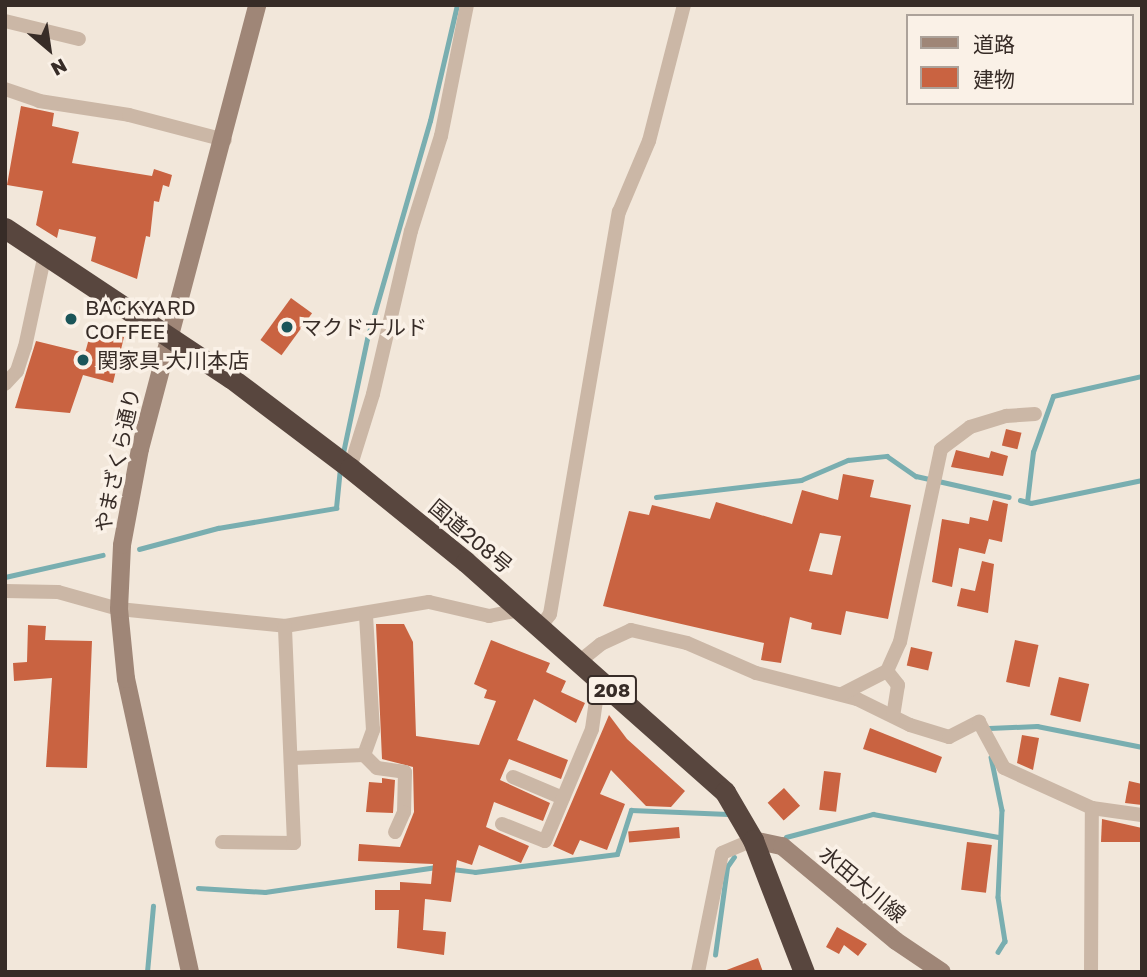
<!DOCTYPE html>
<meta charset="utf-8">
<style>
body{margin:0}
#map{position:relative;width:1147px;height:977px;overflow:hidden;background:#f2e7da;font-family:"Golos Text","Noto Sans JP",sans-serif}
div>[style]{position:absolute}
.stream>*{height:4.5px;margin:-2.25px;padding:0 2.25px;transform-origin:2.25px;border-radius:2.25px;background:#79aeb0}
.building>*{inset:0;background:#c96341;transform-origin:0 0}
.street>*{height:14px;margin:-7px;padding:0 7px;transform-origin:7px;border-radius:7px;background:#cbb7a6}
.secondary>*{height:18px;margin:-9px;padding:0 9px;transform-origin:9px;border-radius:9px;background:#9f8677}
.highway>*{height:21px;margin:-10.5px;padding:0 10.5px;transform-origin:10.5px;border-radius:10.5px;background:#58463e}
.dots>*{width:19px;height:19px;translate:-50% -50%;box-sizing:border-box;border:4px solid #faf1e7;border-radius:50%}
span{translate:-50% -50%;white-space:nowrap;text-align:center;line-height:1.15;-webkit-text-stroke:7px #faf1e7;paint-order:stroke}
.shield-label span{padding:2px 5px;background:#faf1e7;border:2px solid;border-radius:5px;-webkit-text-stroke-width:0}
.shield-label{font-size:19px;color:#372c27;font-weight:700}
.poi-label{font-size:21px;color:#372c27}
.left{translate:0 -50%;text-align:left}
.street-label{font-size:21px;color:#372c27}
.frame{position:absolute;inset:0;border:7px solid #372c27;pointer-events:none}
.legend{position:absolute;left:906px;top:14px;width:228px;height:91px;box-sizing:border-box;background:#faf1e7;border:2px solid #aca29a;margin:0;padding:9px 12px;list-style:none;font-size:21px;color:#372c27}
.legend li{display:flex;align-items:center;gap:14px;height:35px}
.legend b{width:35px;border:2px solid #aca29a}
.north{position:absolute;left:14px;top:14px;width:70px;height:70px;-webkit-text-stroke:5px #faf1e7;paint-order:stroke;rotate:151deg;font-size:19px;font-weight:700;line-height:28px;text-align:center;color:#372c27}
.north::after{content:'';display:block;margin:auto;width:24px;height:32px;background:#372c27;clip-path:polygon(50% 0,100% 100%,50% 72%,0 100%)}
</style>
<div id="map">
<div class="stream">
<div style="left:343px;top:453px;width:116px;rotate:-78.1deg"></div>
<div style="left:367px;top:339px;width:227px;rotate:-73.9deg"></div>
<div style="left:430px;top:121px;width:119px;rotate:-76.9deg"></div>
<div style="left:656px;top:497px;width:146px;rotate:-6.7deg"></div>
<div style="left:801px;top:480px;width:51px;rotate:-23.1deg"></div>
<div style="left:848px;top:460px;width:39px;rotate:-6deg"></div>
<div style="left:887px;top:456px;width:35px;rotate:35deg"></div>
<div style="left:916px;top:476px;width:95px;rotate:12.7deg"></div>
<div style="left:1020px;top:500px;width:11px;rotate:15deg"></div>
<div style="left:1031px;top:503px;width:113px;rotate:-11.7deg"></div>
<div style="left:1027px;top:502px;width:50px;rotate:-83.2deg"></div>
<div style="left:1033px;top:452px;width:59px;rotate:-70.3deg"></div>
<div style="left:1053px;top:396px;width:91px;rotate:-12.7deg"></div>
<div style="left:139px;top:549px;width:82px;rotate:-14.9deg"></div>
<div style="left:218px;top:528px;width:120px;rotate:-9.6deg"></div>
<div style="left:336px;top:508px;width:40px;rotate:-84.3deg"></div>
<div style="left:5px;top:577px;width:100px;rotate:-12.7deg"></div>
<div style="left:989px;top:728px;width:48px;rotate:-2.4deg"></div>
<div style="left:1037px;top:726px;width:107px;rotate:11.3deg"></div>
<div style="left:991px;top:757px;width:54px;rotate:78.3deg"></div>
<div style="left:1002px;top:810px;width:87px;rotate:92.6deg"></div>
<div style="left:998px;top:897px;width:45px;rotate:81deg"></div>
<div style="left:1005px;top:941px;width:13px;rotate:122deg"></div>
<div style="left:786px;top:837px;width:90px;rotate:-14.8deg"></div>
<div style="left:873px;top:814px;width:127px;rotate:10.4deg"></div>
<div style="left:452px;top:869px;width:23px;rotate:7deg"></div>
<div style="left:475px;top:872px;width:143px;rotate:-7.2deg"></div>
<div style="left:617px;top:854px;width:46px;rotate:-72.3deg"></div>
<div style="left:631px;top:810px;width:97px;rotate:2.4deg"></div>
<div style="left:198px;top:888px;width:67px;rotate:3.4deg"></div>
<div style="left:265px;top:892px;width:173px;rotate:-8.3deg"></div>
<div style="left:715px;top:955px;width:89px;rotate:-82.2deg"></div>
<div style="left:727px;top:867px;width:12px;rotate:-55deg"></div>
<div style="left:147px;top:972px;width:66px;rotate:-84.8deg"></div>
</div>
<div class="building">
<div style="clip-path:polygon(21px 106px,54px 113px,52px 126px,79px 132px,72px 163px,152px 176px,154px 169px,172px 175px,169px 187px,163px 185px,159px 202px,154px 201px,150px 237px,146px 236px,137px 279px,91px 261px,96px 237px,59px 229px,57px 238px,36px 225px,43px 191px,7px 185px)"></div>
<div style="left:291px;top:298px;width:26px;height:52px;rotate:36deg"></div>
<div style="clip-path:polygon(110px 334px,124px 337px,113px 383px,83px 375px,70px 413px,15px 408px,36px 341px,85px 353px,90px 335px,109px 340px)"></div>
<div style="left:1006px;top:429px;width:16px;height:17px;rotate:14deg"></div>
<div style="clip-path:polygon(956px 450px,989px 458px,991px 451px,1008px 456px,1003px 476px,951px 467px)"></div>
<div style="clip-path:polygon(evenodd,843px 474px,874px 480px,870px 497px,911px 505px,888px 619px,846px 611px,841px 635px,811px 629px,812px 623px,790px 617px,781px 663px,761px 660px,764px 643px,603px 606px,629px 511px,649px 515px,652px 505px,710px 519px,716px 502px,792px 524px,802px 490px,838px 500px,843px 474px,820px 533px,841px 536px,832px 575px,809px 571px,820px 533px)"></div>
<div style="clip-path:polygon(993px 500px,1008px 504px,1002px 542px,989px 539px,985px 554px,959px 548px,952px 587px,932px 582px,942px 519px,969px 524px,970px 517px,988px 521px)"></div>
<div style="clip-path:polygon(982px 561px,994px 564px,988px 613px,957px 606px,961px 588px,975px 591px)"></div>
<div style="clip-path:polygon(376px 624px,404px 624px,413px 642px,416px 736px,479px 745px,496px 701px,484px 698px,487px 690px,474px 684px,491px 640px,550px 663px,546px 672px,566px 681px,561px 692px,585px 703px,576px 723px,534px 699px,517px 740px,568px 760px,561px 779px,509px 759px,500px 780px,550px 803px,543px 821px,494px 802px,486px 827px,529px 846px,521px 863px,479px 845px,472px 865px,457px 860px,451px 902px,425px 899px,423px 930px,446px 932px,444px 955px,397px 948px,399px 910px,375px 910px,375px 890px,400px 890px,400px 882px,431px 884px,433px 864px,358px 861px,359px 844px,400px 847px,414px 812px,413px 767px,382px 759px)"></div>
<div style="clip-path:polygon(28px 625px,46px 626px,45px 640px,92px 641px,87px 768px,46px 767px,52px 678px,14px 681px,13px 663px,27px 662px)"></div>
<div style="left:1015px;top:640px;width:24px;height:43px;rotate:12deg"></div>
<div style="left:911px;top:647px;width:22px;height:19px;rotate:13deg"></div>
<div style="left:1059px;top:677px;width:31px;height:39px;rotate:13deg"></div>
<div style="clip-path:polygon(609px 715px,627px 739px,685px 791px,671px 807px,646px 806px,611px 770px,600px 794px,625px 804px,607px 850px,580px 840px,573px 855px,553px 846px)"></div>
<div style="clip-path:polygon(870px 728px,942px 757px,936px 773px,863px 749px)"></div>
<div style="clip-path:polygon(1022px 735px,1039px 738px,1033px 770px,1017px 763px)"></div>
<div style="left:824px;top:771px;width:17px;height:39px;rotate:7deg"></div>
<div style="clip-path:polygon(382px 778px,395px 780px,393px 813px,366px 812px,369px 782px,382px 783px)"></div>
<div style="clip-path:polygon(1129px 781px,1142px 784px,1142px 805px,1125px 803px)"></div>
<div style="left:784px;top:788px;width:24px;height:22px;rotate:48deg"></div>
<div style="clip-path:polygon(1102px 819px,1142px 828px,1142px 842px,1101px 842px)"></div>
<div style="left:679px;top:827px;width:11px;height:51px;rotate:85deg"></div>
<div style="left:967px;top:842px;width:25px;height:48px;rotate:7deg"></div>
<div style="clip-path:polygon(837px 927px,867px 944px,858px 956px,844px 945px,839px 954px,826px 947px)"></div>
<div style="clip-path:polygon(758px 958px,763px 972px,724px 972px,724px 971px)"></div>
</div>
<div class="street">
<div style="left:5px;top:21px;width:76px;rotate:13.7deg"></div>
<div style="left:5px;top:89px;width:36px;rotate:19deg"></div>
<div style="left:39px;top:101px;width:91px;rotate:8.8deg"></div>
<div style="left:129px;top:115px;width:99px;rotate:14.6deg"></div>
<div style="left:5px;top:384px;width:18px;rotate:-47deg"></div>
<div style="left:17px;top:371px;width:25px;rotate:-72deg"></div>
<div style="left:25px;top:347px;width:95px;rotate:-77.9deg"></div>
<div style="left:350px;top:468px;width:77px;rotate:-72.7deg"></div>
<div style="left:373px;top:394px;width:167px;rotate:-76.9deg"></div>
<div style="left:411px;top:231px;width:100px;rotate:-72.5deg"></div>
<div style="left:441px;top:136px;width:134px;rotate:-78.8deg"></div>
<div style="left:5px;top:591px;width:53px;rotate:1.1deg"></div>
<div style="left:58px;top:592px;width:63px;rotate:15.6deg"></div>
<div style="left:119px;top:609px;width:167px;rotate:5.8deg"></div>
<div style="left:285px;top:626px;width:146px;rotate:-9.5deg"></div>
<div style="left:429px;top:602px;width:62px;rotate:13.1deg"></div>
<div style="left:489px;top:616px;width:33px;rotate:-11deg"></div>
<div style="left:540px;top:627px;width:16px;rotate:-52deg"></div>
<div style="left:550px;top:614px;width:408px;rotate:-80.3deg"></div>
<div style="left:619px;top:212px;width:77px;rotate:-67.1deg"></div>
<div style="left:649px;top:141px;width:140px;rotate:-75.6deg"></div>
<div style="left:580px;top:661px;width:27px;rotate:-39deg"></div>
<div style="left:601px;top:644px;width:33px;rotate:-25deg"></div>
<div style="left:631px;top:630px;width:57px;rotate:13.1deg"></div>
<div style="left:687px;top:643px;width:75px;rotate:23.5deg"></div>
<div style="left:756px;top:673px;width:104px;rotate:14.4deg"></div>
<div style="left:857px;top:699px;width:59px;rotate:26.1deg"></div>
<div style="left:910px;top:725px;width:41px;rotate:17.1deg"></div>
<div style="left:949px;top:737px;width:34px;rotate:-27deg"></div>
<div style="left:979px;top:722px;width:52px;rotate:61.5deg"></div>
<div style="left:1004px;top:768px;width:97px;rotate:24.4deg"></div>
<div style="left:1092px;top:808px;width:50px;rotate:8deg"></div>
<div style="left:887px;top:671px;width:18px;rotate:52deg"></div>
<div style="left:898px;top:685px;width:31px;rotate:99deg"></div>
<div style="left:842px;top:694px;width:51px;rotate:-27.1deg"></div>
<div style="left:887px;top:671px;width:32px;rotate:-66deg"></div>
<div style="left:900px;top:642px;width:197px;rotate:-78deg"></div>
<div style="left:941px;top:449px;width:36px;rotate:-37deg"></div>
<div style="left:970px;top:427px;width:38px;rotate:-17deg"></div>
<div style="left:1006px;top:416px;width:29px;rotate:-4deg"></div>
<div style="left:364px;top:755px;width:27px;rotate:-70deg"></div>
<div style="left:373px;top:730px;width:116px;rotate:-93.5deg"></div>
<div style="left:293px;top:758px;width:71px;rotate:-2.4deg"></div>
<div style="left:364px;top:755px;width:18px;rotate:45deg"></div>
<div style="left:377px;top:768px;width:28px;rotate:8deg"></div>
<div style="left:405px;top:772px;width:40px;rotate:91.4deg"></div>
<div style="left:404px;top:812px;width:22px;rotate:114deg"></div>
<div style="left:513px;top:777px;width:54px;rotate:22.8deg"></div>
<div style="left:502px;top:824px;width:46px;rotate:21.6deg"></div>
<div style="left:545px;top:841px;width:121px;rotate:-67.2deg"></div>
<div style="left:592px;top:729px;width:50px;rotate:-82deg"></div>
<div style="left:222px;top:842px;width:72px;rotate:0.8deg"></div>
<div style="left:294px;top:843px;width:217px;rotate:-92.4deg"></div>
<div style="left:698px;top:972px;width:121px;rotate:-78.6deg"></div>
<div style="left:722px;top:853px;width:34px;rotate:-23deg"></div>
<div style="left:1091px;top:972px;width:164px;rotate:-89.7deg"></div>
</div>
<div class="secondary">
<div style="left:753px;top:840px;width:30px;rotate:12deg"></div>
<div style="left:782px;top:846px;width:148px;rotate:39.8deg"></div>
<div style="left:896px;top:941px;width:55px;rotate:34deg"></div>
<div style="left:190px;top:972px;width:300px;rotate:-102.3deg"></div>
<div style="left:126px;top:679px;width:70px;rotate:-95.7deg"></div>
<div style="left:119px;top:609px;width:64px;rotate:-87.3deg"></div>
<div style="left:122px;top:545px;width:98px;rotate:-79.4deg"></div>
<div style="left:140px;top:449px;width:459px;rotate:-75.2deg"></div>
</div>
<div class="highway">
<div style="left:5px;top:228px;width:271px;rotate:33.6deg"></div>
<div style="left:231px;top:378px;width:149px;rotate:37.1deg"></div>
<div style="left:350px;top:468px;width:149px;rotate:39deg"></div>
<div style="left:466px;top:562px;width:346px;rotate:41.6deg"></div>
<div style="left:725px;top:792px;width:56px;rotate:59.7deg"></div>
<div style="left:753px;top:840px;width:142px;rotate:68.9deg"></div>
</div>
<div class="dots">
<div style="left:71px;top:319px;background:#1b5559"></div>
<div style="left:287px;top:327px;background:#1b5559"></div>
<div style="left:83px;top:360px;background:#1b5559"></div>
</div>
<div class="shield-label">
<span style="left:612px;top:690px">208</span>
</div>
<div class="poi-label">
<span class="left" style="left:85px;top:319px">BACKYARD<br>COFFEE</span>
<span class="left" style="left:301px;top:327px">マクドナルド</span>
<span class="left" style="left:97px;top:360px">関家具 大川本店</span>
</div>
<div class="street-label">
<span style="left:117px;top:460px;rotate:-78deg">やまざくら通り</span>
<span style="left:471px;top:536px;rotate:40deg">国道208号</span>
<span style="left:863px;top:884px;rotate:40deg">水田大川線</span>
</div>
<div class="frame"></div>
<ul class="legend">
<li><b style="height:9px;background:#9f8677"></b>道路</li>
<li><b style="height:19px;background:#c96341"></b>建物</li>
</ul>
<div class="north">N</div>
</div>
